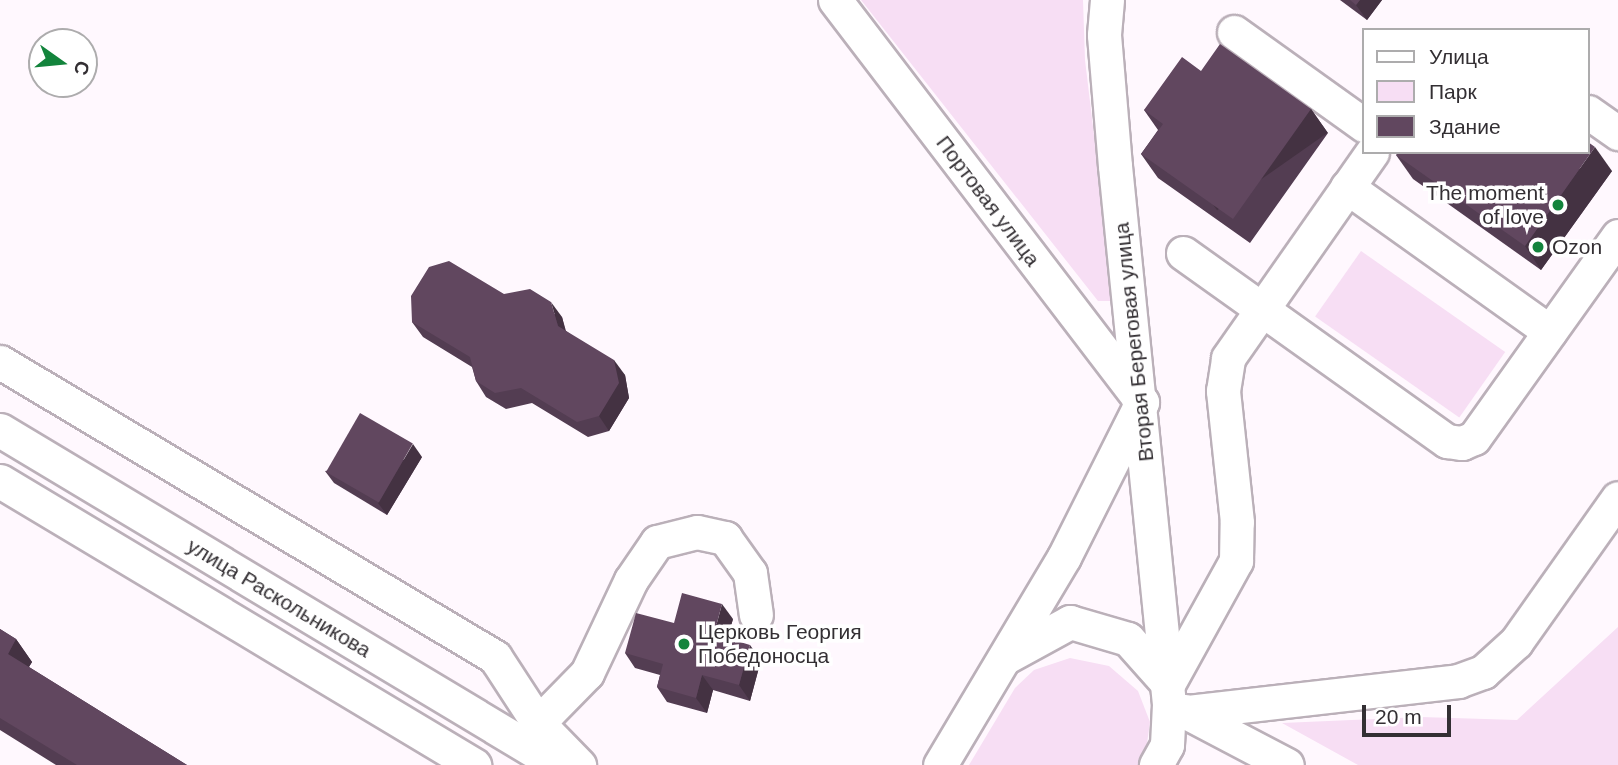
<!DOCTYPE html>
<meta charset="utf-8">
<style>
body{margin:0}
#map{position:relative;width:1618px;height:765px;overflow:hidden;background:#fff8fe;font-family:Helvetica,sans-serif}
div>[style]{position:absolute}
.green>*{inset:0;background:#f7def4;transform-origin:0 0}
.roads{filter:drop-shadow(2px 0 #bbb0b9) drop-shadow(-2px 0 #bbb0b9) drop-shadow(0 2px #bbb0b9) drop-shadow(0 -2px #bbb0b9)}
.minor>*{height:33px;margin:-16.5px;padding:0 16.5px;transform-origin:16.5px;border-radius:16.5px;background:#fff}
.wall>*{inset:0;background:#533d52}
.shaded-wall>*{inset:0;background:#443242;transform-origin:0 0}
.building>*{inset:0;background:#61475f;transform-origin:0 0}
.dots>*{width:19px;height:19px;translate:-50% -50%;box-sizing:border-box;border:4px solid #fff;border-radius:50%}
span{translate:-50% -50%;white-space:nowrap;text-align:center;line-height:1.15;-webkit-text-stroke:7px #fff;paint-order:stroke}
.poi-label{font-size:21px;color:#332f33}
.right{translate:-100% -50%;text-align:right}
.left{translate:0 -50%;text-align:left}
.street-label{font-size:21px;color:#332f33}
.legend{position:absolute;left:1362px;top:28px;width:228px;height:126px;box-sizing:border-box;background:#fff;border:2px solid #adacad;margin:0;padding:9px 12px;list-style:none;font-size:21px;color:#332f33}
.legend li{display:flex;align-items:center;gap:14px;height:35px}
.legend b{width:35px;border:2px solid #adacad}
.north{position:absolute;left:28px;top:28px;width:70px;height:70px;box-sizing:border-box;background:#fff;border:2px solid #adacad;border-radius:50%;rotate:105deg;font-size:19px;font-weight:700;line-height:28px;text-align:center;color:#332f33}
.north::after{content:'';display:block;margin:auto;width:24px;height:32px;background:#13843c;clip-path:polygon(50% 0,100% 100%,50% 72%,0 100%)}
.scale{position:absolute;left:1362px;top:705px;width:89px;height:32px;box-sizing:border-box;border:4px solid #332f33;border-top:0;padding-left:9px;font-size:21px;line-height:24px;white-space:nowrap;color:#332f33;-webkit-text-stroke:5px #fff;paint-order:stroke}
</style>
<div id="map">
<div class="green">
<div style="clip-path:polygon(861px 0,1083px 0,1085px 60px,1114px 301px,1098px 301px)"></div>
<div style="left:1361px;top:251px;width:176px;height:80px;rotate:35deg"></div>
<div style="clip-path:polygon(1618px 627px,1618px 765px,1358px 765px,1282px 723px,1421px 717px,1517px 720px)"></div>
<div style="clip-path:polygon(1070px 658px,1109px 666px,1138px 691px,1150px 722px,1144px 765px,969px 765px,1015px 688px,1034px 670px)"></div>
</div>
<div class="roads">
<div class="minor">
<div style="left:835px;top:0;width:506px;rotate:52.63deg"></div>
<div style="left:1142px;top:402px;width:174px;rotate:116.7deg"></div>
<div style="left:1064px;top:557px;width:242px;rotate:120.8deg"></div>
<div style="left:1107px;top:0;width:35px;rotate:95deg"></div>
<div style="left:1104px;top:35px;width:131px;rotate:85.2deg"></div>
<div style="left:1115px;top:166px;width:541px;rotate:84.27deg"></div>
<div style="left:1169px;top:704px;width:41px;rotate:92.8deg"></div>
<div style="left:1167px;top:745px;width:23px;rotate:119deg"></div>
<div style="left:1234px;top:32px;width:160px;rotate:35.6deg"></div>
<div style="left:1588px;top:112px;width:37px;rotate:35deg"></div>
<div style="left:1347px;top:187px;width:249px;rotate:35.5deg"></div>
<div style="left:1183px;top:253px;width:324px;rotate:35.5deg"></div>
<div style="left:1447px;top:441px;width:15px;rotate:8deg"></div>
<div style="left:1462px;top:443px;width:13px;rotate:-23deg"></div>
<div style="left:1474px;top:438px;width:248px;rotate:-54.5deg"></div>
<div style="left:0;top:362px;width:576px;rotate:30.79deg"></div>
<div style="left:495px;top:657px;width:79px;rotate:56.9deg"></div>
<div style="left:538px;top:723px;width:59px;rotate:45.7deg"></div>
<div style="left:0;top:430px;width:651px;rotate:30.98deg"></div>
<div style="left:0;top:481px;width:553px;rotate:30.93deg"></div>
<div style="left:1006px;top:657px;width:73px;rotate:-28.7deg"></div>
<div style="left:1070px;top:622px;width:60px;rotate:16.3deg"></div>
<div style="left:1128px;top:639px;width:60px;rotate:48.4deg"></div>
<div style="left:1168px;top:684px;width:141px;rotate:-61.1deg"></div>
<div style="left:1236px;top:561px;width:39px;rotate:-89deg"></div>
<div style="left:1237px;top:522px;width:132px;rotate:-96.1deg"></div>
<div style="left:1223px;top:391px;width:33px;rotate:-81deg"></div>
<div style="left:1228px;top:358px;width:251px;rotate:-55deg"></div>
<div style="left:1184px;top:711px;width:116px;rotate:27.7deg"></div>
<div style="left:1188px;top:712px;width:272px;rotate:-6.5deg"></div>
<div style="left:1458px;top:681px;width:27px;rotate:-20deg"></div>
<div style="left:1483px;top:672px;width:45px;rotate:-42.3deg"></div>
<div style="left:1516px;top:642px;width:176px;rotate:-54.7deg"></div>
<div style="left:538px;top:723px;width:70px;rotate:-45.6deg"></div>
<div style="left:587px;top:673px;width:103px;rotate:-64.7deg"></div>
<div style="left:631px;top:580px;width:46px;rotate:-55.6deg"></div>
<div style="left:657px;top:542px;width:41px;rotate:-14deg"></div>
<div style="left:697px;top:532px;width:29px;rotate:12deg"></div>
<div style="left:725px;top:538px;width:43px;rotate:54.5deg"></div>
<div style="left:750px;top:573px;width:42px;rotate:81.9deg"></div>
</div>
</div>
<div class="wall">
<div style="clip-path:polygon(1340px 0,1382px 0,1367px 20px)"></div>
<div style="clip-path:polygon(1201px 71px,1311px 109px,1328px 133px,1250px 243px,1158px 178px,1141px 154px,1158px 130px,1144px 110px)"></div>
<div style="clip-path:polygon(1396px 155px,1612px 171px,1541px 270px,1413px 179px)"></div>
<div style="clip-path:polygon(504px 294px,562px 317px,566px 331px,625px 375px,629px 398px,609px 431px,588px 437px,532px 403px,506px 409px,486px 397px,476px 381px,472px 367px,423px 337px,412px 322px)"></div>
<div style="clip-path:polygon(422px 457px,387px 515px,334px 483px,325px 471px)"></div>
<div style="clip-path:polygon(733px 619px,727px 638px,761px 660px,750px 701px,713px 690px,707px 713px,667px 702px,657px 687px,660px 675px,635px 668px,625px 653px)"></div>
<div style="clip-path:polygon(0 629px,16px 639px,32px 662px,29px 667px,187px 765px,56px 765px,0 730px)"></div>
</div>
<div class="shaded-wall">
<div style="clip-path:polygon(1360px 0,1382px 0,1367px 20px,1356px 5px)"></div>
<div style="left:1311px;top:109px;width:29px;height:135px;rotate:55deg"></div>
<div style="clip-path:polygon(1595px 147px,1612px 171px,1541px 270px,1525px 246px)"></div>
<div style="clip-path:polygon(551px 302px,562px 317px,568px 342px,558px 326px)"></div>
<div style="clip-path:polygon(614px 360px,625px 375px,629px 398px,609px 431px,599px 416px)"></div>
<div style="clip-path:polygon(413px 444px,422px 457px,387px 515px,378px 503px)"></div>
<div style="clip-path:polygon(722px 604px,733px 619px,724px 650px,714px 634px)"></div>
<div style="clip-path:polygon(16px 639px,32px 662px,23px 676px,8px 654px)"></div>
<div style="clip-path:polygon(750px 645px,761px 660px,750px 701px,739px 685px)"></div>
<div style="clip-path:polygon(702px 675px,713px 690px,707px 713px,696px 698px)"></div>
</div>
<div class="building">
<div style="clip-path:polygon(1350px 0,1360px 0,1356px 5px)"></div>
<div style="clip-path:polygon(1220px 44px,1311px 109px,1233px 219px,1141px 154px,1163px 124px,1144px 110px,1182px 57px,1201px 71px)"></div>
<div style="clip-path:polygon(1588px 142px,1595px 147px,1525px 246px,1396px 155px,1398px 152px,1588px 152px)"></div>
<div style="clip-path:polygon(449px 261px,504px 294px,530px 289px,551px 302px,558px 326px,614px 360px,619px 383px,599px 416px,577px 422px,521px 388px,495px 393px,476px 381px,470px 357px,412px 322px,411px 296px,429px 267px)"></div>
<div style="left:360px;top:413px;width:61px;height:68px;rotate:30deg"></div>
<div style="clip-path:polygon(682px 593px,722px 604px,714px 634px,750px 645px,739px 685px,702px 675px,696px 698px,657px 687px,663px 664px,625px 653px,636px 613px,674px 623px)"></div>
<div style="clip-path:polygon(0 629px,16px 639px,8px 654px,187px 765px,77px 765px,0 718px)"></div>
</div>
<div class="dots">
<div style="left:1558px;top:205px;background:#13843c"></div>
<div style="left:1538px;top:247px;background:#13843c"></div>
<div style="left:684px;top:644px;background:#13843c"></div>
</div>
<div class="poi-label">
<span class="right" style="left:1544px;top:205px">The moment<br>of love</span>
<span class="left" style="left:1552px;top:247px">Ozon</span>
<span class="left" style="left:698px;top:644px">Церковь Георгия<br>Победоносца</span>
</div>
<div class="street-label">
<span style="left:988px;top:201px;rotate:53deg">Портовая улица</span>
<span style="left:1134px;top:342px;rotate:-96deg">Вторая Береговая улица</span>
<span style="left:279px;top:598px;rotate:31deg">улица Раскольникова</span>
</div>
<ul class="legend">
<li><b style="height:9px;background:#fff"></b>Улица</li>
<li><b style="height:19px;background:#f7def4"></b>Парк</li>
<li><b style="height:19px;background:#61475f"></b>Здание</li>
</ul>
<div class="north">С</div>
<div class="scale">20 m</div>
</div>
